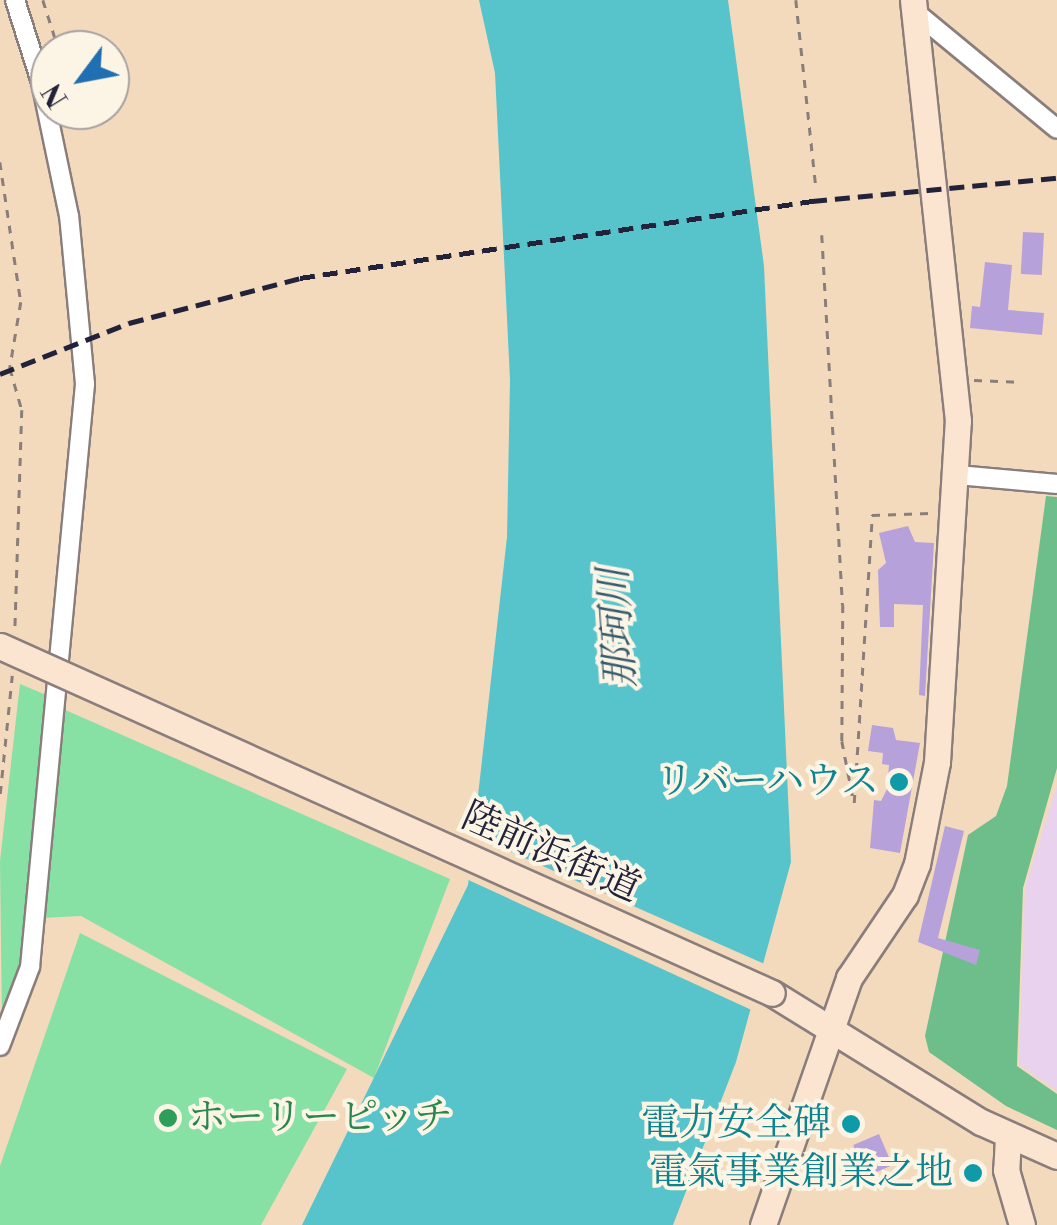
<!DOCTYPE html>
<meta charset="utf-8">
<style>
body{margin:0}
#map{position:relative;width:1057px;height:1225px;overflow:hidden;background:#f3dabc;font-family:"Libre Bodoni","Noto Serif JP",serif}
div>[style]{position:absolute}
.built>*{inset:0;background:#e8d2ee}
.green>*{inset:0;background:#87e0a4}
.forest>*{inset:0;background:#6dbe8a}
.water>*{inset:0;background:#57c4cc}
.pier>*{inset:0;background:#f3dabc}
.building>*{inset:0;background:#b6a1db;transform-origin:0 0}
.path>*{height:2.5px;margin-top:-1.25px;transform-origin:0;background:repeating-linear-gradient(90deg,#8a7e7c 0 8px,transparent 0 16px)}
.roads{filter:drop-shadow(2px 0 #8a7e7c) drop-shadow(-2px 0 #8a7e7c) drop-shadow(0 2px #8a7e7c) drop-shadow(0 -2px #8a7e7c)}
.street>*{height:18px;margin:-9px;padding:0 9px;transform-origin:9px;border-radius:9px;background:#fff}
.secondary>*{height:25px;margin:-12.5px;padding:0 12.5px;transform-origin:12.5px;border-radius:12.5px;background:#fce5d0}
.rail>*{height:5px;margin-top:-2.5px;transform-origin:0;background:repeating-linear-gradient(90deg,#22223b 0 15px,transparent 0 23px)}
.bridges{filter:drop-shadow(2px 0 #8a7e7c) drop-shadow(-2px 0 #8a7e7c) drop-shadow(0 2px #8a7e7c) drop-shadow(0 -2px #8a7e7c)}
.secondary-bridge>*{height:25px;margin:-12.5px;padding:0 12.5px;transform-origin:12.5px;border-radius:12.5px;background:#fce5d0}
.dots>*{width:28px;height:28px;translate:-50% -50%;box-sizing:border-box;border:5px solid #fcf5e5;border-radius:50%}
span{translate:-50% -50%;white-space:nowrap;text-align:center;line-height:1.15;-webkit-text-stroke:8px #fcf5e5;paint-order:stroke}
.culture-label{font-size:38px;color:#0d838f}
.right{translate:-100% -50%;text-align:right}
.street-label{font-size:38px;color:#22223b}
.leisure-label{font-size:38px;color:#27864d}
.left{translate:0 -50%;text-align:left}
.water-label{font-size:40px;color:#355b6e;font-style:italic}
.north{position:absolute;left:30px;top:30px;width:100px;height:100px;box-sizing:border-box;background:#fcf5e5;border:2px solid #a5a1a1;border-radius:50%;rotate:238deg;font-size:28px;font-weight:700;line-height:40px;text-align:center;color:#22223b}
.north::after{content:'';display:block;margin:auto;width:35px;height:45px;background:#1f6fb2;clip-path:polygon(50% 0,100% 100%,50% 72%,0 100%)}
</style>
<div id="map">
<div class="built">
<div style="clip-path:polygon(1057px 785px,1057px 1091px,1019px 1065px,1025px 888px)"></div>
</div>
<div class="green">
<div style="clip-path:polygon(20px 684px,51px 697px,27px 962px,2px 1020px,0 861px)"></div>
<div style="clip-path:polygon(63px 709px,450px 879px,374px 1078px,81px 916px,42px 918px)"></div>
<div style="clip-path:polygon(80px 933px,347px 1069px,261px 1225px,0 1225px,0 1166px)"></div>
</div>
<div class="forest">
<div style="clip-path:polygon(1046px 496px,1057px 497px,1057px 768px,1023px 888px,1017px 1066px,1057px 1094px,1057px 1130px,1006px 1106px,929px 1052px,925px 1036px,968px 835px,996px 816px,1007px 786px)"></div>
</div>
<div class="water">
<div style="clip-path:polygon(479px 0,728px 0,764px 266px,791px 862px,736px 1062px,673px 1225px,302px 1225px,468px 885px,507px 537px,510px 380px,495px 73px)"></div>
</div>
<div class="pier">
<div style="clip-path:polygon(470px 834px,769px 966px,756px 1012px,464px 878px)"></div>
</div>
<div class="building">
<div style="left:1023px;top:232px;width:21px;height:42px;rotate:3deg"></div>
<div style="clip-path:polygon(985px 262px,1012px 265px,1008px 310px,1044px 313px,1042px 335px,970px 328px,972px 306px,980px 307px)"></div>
<div style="clip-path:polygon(908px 526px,915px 542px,934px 543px,925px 696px,919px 695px,923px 605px,894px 604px,894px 627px,880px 627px,878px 570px,886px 563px,879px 533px)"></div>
<div style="clip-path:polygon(872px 725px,893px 728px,896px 740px,920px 743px,900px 853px,870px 848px,874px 800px,881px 801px,887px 789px,889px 765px,882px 764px,883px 753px,868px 751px)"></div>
<div style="clip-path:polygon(945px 826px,964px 831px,938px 938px,980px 950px,976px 965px,918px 942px)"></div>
<div style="left:879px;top:1134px;width:34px;height:28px;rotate:67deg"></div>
</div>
<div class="path">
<div style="left:43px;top:0;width:52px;rotate:72.3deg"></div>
<div style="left:796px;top:0;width:189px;rotate:83.9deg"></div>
<div style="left:0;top:162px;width:142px;rotate:81.5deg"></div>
<div style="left:21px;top:302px;width:67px;rotate:99.5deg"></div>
<div style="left:10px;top:368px;width:44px;rotate:74.1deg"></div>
<div style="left:22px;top:410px;width:219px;rotate:91.8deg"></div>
<div style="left:822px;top:235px;width:371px;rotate:86.8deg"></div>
<div style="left:843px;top:605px;width:136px;rotate:90.4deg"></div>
<div style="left:842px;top:741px;width:63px;rotate:79deg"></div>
<div style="left:854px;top:803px;width:289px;rotate:-86.4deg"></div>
<div style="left:872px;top:515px;width:58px;rotate:-2deg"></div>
<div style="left:974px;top:380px;width:48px;rotate:2.4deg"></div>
<div style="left:0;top:794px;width:119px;rotate:-84.2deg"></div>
</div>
<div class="roads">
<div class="street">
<div style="left:914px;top:11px;width:185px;rotate:39.5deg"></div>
<div style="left:958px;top:475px;width:99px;rotate:5.2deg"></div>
<div style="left:0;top:1046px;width:85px;rotate:-69.2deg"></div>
<div style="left:30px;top:967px;width:586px;rotate:-84.61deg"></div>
<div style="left:85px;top:384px;width:169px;rotate:-95.4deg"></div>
<div style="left:69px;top:216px;width:137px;rotate:-101.8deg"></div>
<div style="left:41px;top:82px;width:86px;rotate:-107.6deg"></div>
</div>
<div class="secondary">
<div style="left:772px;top:993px;width:246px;rotate:31.7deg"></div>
<div style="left:981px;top:1122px;width:83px;rotate:24.1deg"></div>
<div style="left:1008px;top:1137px;width:33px;rotate:93deg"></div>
<div style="left:1006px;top:1170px;width:57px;rotate:73.8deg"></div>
<div style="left:763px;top:1225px;width:262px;rotate:-70.8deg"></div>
<div style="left:849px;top:978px;width:100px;rotate:-56deg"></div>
<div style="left:905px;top:895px;width:33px;rotate:-69deg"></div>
<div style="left:917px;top:864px;width:104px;rotate:-78.9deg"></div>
<div style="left:937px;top:762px;width:342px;rotate:-86.5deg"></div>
<div style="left:958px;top:421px;width:423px;rotate:-96.1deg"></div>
</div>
</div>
<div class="rail">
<div style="left:0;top:374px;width:139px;rotate:-21.6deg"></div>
<div style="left:129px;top:323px;width:177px;rotate:-14.7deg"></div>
<div style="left:300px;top:278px;width:518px;rotate:-8.55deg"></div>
<div style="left:812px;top:201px;width:246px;rotate:-5.4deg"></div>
</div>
<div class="bridges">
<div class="secondary-bridge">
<div style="left:0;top:646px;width:846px;rotate:24.2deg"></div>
</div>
</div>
<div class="dots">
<div style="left:899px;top:782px;background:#0f9aa8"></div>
<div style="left:168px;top:1118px;background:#2e9e5b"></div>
<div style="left:851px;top:1124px;background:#0f9aa8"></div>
<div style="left:973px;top:1173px;background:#0f9aa8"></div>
</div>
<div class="culture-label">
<span class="right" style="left:879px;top:782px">リバーハウス</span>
<span class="right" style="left:831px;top:1124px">電力安全碑</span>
<span class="right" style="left:953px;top:1173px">電氣事業創業之地</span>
</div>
<div class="street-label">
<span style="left:551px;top:853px;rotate:24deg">陸前浜街道</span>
</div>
<div class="leisure-label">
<span class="left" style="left:188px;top:1118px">ホーリーピッチ</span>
</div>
<div class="water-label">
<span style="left:618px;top:628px;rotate:-94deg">那珂川</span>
</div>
<div class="north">N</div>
</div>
